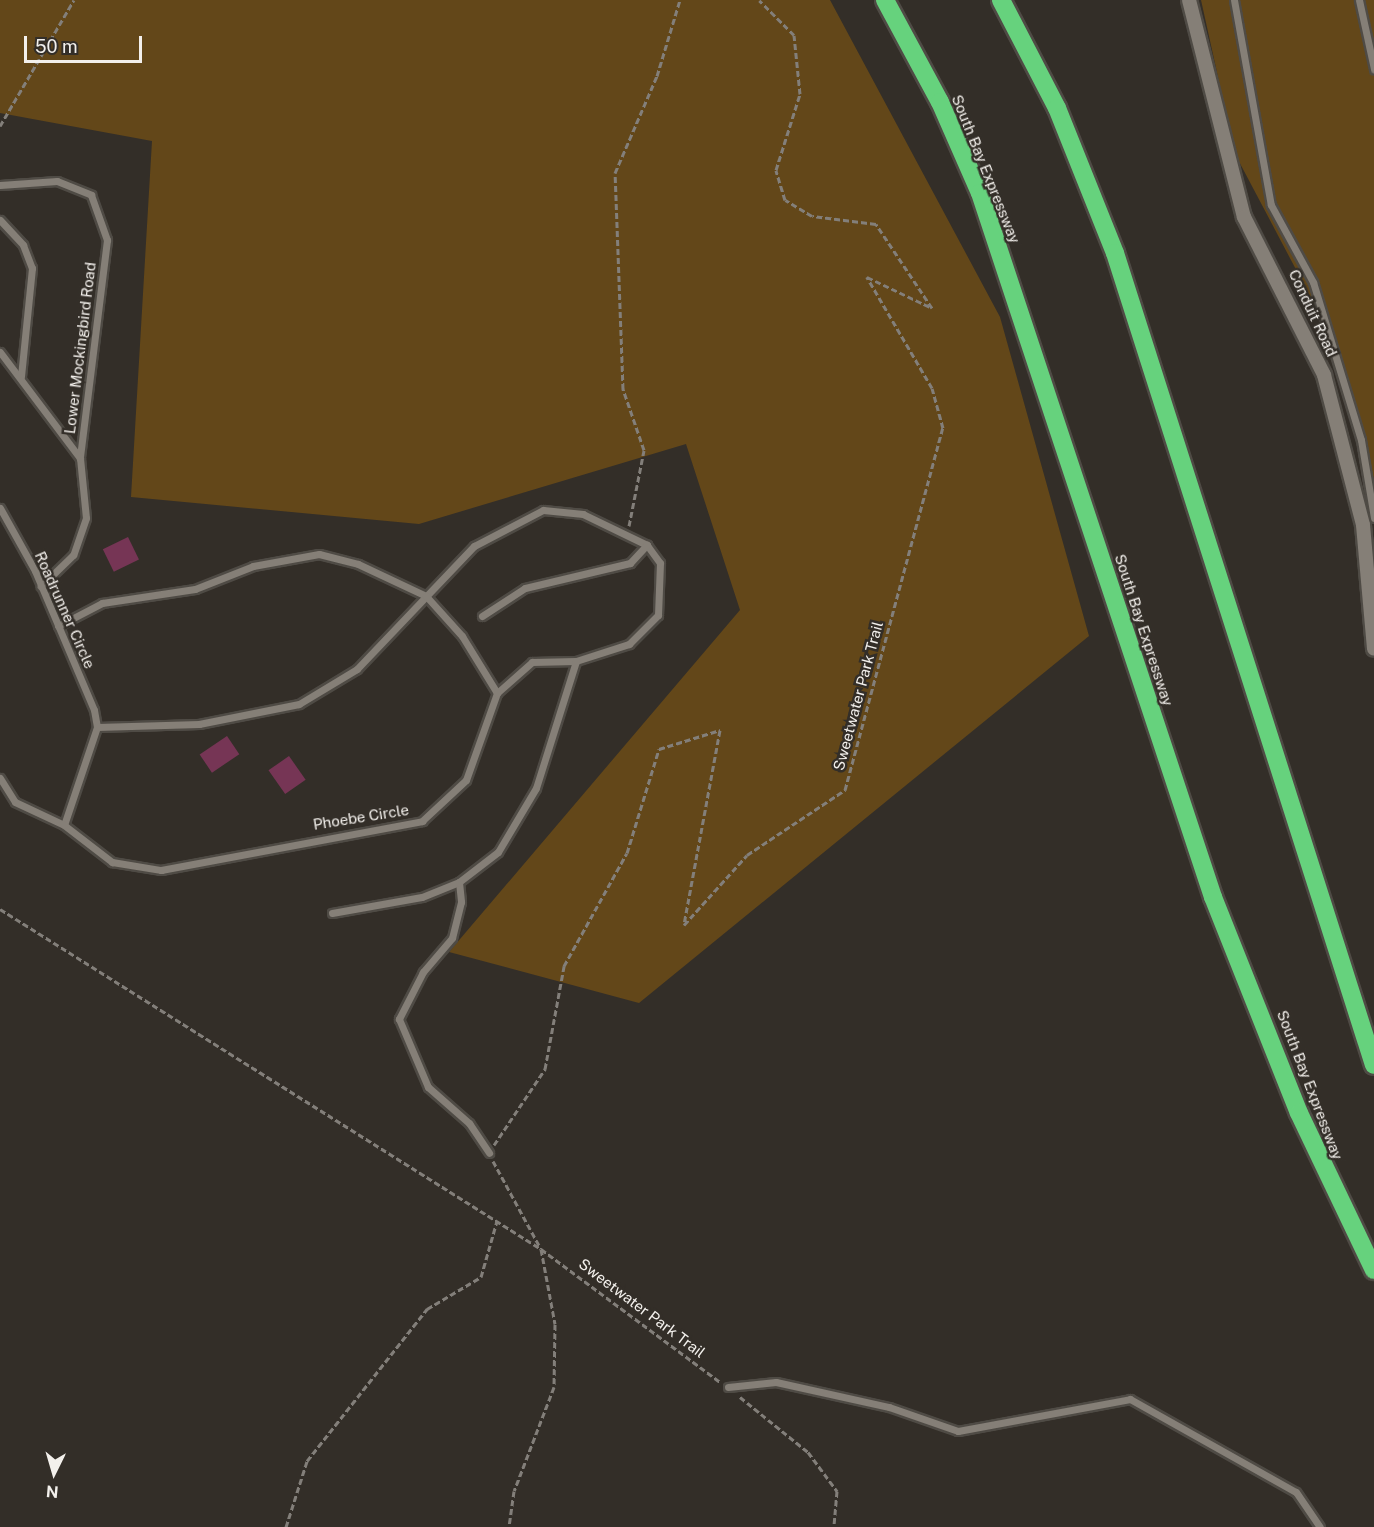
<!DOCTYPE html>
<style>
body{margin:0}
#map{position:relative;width:1374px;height:1527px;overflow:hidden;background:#332e28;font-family:"Public Sans",sans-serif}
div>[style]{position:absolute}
.green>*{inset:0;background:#634719}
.building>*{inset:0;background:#763555;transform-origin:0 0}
.path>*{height:3px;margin-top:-1.5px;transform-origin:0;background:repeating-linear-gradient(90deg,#837f7a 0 6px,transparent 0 9px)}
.roads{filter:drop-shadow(2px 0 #4f4b45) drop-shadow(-2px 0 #4f4b45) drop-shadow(0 2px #4f4b45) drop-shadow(0 -2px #4f4b45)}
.lane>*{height:7px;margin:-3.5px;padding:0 3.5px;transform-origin:3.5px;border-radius:3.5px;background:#857f77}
.street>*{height:14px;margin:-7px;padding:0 7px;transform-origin:7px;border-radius:7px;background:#857f77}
.highway>*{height:18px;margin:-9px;padding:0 9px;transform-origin:9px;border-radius:9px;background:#66d27d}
span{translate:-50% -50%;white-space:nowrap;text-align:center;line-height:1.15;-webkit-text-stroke:5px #332e28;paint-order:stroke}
.street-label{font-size:15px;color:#f3f0ec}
.north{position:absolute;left:24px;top:1443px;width:60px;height:60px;-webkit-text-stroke:4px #332e28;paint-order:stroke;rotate:185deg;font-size:16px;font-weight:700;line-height:24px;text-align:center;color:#f3f0ec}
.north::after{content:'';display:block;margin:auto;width:21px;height:27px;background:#f3f0ec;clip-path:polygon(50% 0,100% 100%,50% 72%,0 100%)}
.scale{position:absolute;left:24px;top:36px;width:118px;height:27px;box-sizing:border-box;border:3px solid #f3f0ec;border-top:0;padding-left:8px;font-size:18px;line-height:21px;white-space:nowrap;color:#f3f0ec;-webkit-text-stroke:4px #332e28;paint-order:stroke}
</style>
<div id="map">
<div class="green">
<div style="clip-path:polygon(0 0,830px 0,1000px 317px,1089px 636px,639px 1003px,449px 952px,740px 610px,686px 444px,419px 524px,131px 497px,152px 141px,0 113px)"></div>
<div style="clip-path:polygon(1201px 0,1374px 0,1374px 479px,1320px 315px,1235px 154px)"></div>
</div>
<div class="building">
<div style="left:128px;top:537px;width:25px;height:28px;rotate:64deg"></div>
<div style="left:227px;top:736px;width:22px;height:33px;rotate:56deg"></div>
<div style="left:289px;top:756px;width:29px;height:25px;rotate:55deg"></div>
</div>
<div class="path">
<div style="left:0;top:126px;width:146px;rotate:-59.6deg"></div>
<div style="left:629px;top:526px;width:77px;rotate:-78.8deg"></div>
<div style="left:644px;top:450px;width:65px;rotate:-109deg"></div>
<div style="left:623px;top:389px;width:216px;rotate:-92.1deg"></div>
<div style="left:615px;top:173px;width:106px;rotate:-66.6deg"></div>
<div style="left:657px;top:76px;width:79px;rotate:-73.2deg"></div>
<div style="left:0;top:909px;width:639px;rotate:32.15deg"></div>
<div style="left:541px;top:1249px;width:223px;rotate:36.6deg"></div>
<div style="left:494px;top:1145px;width:92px;rotate:-56.1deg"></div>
<div style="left:545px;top:1069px;width:105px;rotate:-79.5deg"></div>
<div style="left:564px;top:966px;width:129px;rotate:-60.9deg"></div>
<div style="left:627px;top:853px;width:109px;rotate:-72.9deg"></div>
<div style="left:659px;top:749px;width:64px;rotate:-17.3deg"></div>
<div style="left:720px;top:730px;width:198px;rotate:100.5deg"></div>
<div style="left:684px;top:925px;width:94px;rotate:-48deg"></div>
<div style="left:747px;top:855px;width:118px;rotate:-33.6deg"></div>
<div style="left:845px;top:790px;width:375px;rotate:-74.9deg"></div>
<div style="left:943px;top:428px;width:41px;rotate:-105.4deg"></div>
<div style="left:932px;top:388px;width:129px;rotate:-120.4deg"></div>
<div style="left:867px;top:277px;width:72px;rotate:25.5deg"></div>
<div style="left:932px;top:308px;width:101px;rotate:-123.7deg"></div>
<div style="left:876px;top:224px;width:64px;rotate:-172.9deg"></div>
<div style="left:812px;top:216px;width:31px;rotate:-149deg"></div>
<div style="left:785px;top:200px;width:31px;rotate:-107deg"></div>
<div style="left:776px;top:170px;width:80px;rotate:-72.5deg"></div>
<div style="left:800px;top:94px;width:59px;rotate:-95.8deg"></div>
<div style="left:794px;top:35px;width:49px;rotate:-135deg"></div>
<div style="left:493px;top:1161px;width:100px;rotate:61.4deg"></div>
<div style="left:541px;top:1249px;width:76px;rotate:79.4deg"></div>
<div style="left:555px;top:1324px;width:63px;rotate:90.9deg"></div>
<div style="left:554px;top:1387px;width:111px;rotate:111deg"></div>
<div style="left:514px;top:1491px;width:36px;rotate:98deg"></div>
<div style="left:740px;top:1397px;width:87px;rotate:39deg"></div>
<div style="left:808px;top:1452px;width:49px;rotate:53.4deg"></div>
<div style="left:837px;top:1491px;width:36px;rotate:95deg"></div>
<div style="left:286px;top:1527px;width:69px;rotate:-72.3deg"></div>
<div style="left:307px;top:1461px;width:194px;rotate:-51.7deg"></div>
<div style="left:427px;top:1309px;width:63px;rotate:-30.7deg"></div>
<div style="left:481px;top:1277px;width:58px;rotate:-74.1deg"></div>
</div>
<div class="roads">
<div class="lane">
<div style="left:1234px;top:0;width:208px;rotate:79.8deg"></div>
<div style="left:1271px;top:205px;width:88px;rotate:61.4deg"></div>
<div style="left:1313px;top:282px;width:165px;rotate:73.1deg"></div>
<div style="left:1361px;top:440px;width:79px;rotate:80.5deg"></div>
<div style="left:1359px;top:0;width:71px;rotate:77.7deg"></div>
<div style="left:0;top:185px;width:57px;rotate:-4deg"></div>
<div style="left:57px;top:181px;width:37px;rotate:22deg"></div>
<div style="left:91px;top:195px;width:48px;rotate:70.4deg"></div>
<div style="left:107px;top:240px;width:220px;rotate:97.1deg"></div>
<div style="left:80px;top:458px;width:60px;rotate:84.3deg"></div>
<div style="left:86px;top:518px;width:39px;rotate:109deg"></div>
<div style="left:73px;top:555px;width:45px;rotate:135.9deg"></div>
<div style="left:0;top:220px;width:34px;rotate:47deg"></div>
<div style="left:23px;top:245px;width:25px;rotate:69deg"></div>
<div style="left:32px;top:268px;width:109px;rotate:95.8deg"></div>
<div style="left:0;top:352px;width:133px;rotate:53deg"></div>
<div style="left:0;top:508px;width:72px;rotate:60.9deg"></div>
<div style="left:35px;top:571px;width:151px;rotate:67deg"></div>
<div style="left:94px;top:710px;width:17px;rotate:80deg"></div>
<div style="left:97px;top:727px;width:103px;rotate:108.6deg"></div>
<div style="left:64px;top:825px;width:61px;rotate:37.6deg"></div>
<div style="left:112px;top:862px;width:50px;rotate:9.3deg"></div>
<div style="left:161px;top:870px;width:266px;rotate:-10.6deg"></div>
<div style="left:422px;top:821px;width:60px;rotate:-43deg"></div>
<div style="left:466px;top:780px;width:92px;rotate:-70.4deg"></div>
<div style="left:497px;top:693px;width:47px;rotate:-41.5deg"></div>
<div style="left:532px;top:662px;width:44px;rotate:-1.3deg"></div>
<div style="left:576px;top:661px;width:56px;rotate:-17.8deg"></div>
<div style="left:629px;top:644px;width:41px;rotate:-45deg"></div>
<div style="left:658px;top:615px;width:52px;rotate:-87.8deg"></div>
<div style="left:660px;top:563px;width:22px;rotate:-126deg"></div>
<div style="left:647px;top:545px;width:71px;rotate:-154.2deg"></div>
<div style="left:583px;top:514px;width:40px;rotate:-174.3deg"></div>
<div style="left:543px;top:510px;width:78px;rotate:152.4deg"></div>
<div style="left:474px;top:546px;width:170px;rotate:133.6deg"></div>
<div style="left:357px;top:669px;width:68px;rotate:148.9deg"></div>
<div style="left:299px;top:704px;width:102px;rotate:168.7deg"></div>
<div style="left:199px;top:724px;width:102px;rotate:178.3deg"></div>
<div style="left:482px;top:616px;width:51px;rotate:-33.1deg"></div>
<div style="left:525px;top:588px;width:108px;rotate:-13.4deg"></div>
<div style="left:630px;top:563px;width:25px;rotate:-47deg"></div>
<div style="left:58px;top:626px;width:50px;rotate:-27.6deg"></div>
<div style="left:102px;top:603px;width:94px;rotate:-8.6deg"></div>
<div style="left:195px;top:589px;width:62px;rotate:-21.6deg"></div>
<div style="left:253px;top:566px;width:67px;rotate:-10.3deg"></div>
<div style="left:319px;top:554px;width:40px;rotate:14.4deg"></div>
<div style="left:358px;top:564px;width:75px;rotate:25.2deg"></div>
<div style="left:426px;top:596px;width:54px;rotate:48deg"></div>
<div style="left:462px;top:636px;width:67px;rotate:58.4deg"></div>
<div style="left:0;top:778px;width:28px;rotate:58deg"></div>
<div style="left:15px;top:802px;width:54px;rotate:25.1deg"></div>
<div style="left:459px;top:882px;width:20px;rotate:84deg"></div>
<div style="left:461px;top:902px;width:37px;rotate:104deg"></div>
<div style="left:452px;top:938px;width:45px;rotate:130.5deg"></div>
<div style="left:423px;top:972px;width:53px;rotate:117.1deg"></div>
<div style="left:399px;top:1019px;width:74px;rotate:66.9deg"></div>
<div style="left:428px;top:1087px;width:55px;rotate:41.3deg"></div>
<div style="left:469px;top:1123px;width:36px;rotate:56deg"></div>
<div style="left:332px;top:913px;width:91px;rotate:-10.1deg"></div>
<div style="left:422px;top:897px;width:40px;rotate:-22deg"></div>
<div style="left:459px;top:882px;width:49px;rotate:-37.6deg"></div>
<div style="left:498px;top:852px;width:74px;rotate:-59.3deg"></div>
<div style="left:536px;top:788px;width:133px;rotate:-72.5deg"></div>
<div style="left:728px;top:1387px;width:48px;rotate:-5.9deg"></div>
<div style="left:776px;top:1382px;width:116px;rotate:12.5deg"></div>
<div style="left:889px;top:1407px;width:73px;rotate:19.2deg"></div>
<div style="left:958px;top:1431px;width:175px;rotate:-10.5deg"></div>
<div style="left:1130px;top:1399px;width:190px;rotate:29.3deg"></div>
<div style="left:1296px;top:1492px;width:42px;rotate:55.6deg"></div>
</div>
<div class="street">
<div style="left:1189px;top:0;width:224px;rotate:75.8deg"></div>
<div style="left:1244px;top:217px;width:177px;rotate:63.1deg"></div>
<div style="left:1324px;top:375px;width:155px;rotate:75.4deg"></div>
<div style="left:1363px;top:525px;width:124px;rotate:84.9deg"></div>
</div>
<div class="highway">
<div style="left:885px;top:0;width:116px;rotate:61.7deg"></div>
<div style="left:940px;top:102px;width:99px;rotate:66.3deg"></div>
<div style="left:980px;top:193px;width:742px;rotate:71.69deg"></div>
<div style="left:1213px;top:897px;width:232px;rotate:68.3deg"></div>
<div style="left:1299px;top:1113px;width:174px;rotate:64.5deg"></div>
<div style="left:1001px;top:0;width:122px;rotate:62.6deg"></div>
<div style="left:1057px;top:108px;width:156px;rotate:68.2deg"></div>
<div style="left:1115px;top:253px;width:852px;rotate:72.31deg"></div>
</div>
</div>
<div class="street-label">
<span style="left:986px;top:169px;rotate:68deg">South Bay Expressway</span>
<span style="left:1313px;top:313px;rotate:65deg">Conduit Road</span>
<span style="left:80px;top:348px;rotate:-83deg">Lower Mockingbird Road</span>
<span style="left:65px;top:610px;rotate:66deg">Roadrunner Circle</span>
<span style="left:1144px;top:630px;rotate:72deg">South Bay Expressway</span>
<span style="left:858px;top:696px;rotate:-75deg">Sweetwater Park Trail</span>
<span style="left:361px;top:817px;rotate:-9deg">Phoebe Circle</span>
<span style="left:1310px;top:1085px;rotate:69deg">South Bay Expressway</span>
<span style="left:642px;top:1308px;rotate:37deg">Sweetwater Park Trail</span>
</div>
<div class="north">N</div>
<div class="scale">50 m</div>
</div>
